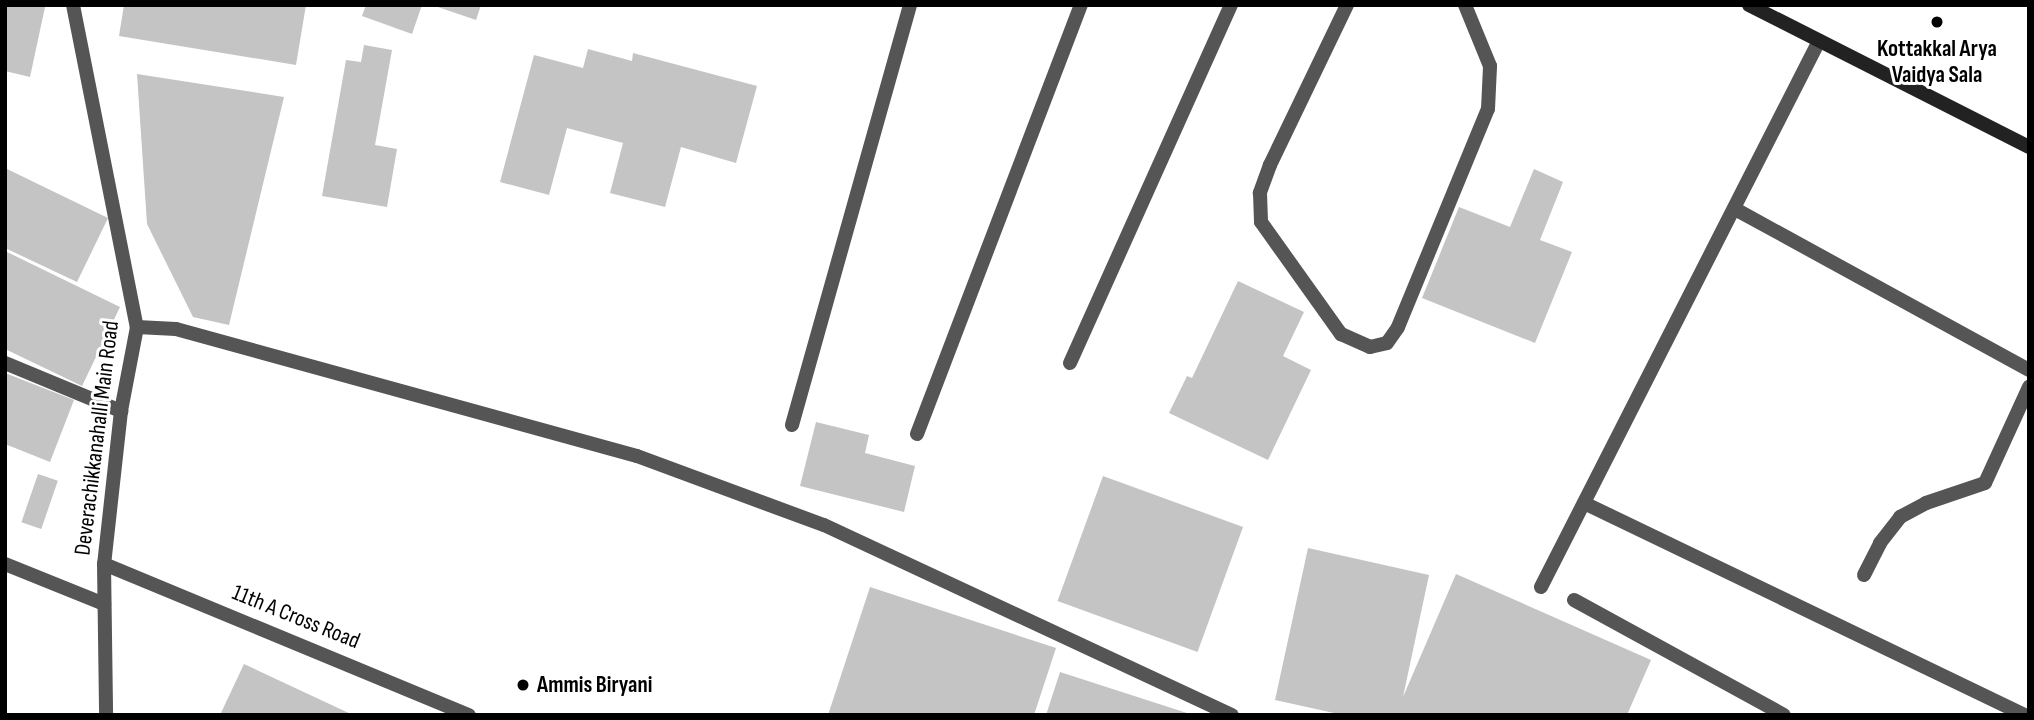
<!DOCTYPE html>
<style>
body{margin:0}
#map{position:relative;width:2034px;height:720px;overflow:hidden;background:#fff;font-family:"Sofia Sans Condensed",sans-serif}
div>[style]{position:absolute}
.building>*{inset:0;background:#c4c4c4;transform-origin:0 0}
.service>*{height:14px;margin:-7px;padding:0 7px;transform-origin:7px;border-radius:7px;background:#555}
.minor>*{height:14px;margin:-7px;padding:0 7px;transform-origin:7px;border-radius:7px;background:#555}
.tertiary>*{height:14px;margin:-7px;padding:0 7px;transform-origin:7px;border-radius:7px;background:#555}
.secondary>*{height:14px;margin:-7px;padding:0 7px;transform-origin:7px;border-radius:7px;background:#222}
.dots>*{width:19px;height:19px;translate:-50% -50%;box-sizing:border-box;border:4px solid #fff;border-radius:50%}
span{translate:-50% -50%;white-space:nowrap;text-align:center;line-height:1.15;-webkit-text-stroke:6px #fff;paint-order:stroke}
.poi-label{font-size:23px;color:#000;font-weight:700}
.left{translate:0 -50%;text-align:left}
.street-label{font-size:23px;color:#000}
.frame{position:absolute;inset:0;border:7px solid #000;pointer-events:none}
</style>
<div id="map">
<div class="building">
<div style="clip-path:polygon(5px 5px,45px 7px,30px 77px,5px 71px)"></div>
<div style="clip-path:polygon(124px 5px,306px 5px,296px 65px,119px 36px)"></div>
<div style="clip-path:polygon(366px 5px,422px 5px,412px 34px,362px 16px)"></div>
<div style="clip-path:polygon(432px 5px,481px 5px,476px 20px)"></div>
<div style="clip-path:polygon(364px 45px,392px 50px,375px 145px,397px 149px,387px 207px,322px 196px,346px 60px,361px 62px)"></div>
<div style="clip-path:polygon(588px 49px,632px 61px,633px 53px,757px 86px,736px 163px,681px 147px,665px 207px,610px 193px,623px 143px,567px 128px,549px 195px,500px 182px,534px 55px,583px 68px)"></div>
<div style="clip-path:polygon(137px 74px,284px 97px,229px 325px,193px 317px,147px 224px)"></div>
<div style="clip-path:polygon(5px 168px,108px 218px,77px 282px,5px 248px)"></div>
<div style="clip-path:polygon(1534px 169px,1563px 182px,1540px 240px,1572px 252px,1535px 343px,1422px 298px,1459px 207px,1510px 227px)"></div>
<div style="clip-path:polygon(5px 251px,120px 307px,82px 386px,5px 349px)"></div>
<div style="clip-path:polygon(1238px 281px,1304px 312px,1283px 356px,1311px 370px,1268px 460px,1169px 413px,1187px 376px,1192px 378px)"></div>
<div style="clip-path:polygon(5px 373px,74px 400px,50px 462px,5px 444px)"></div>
<div style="clip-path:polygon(816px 422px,869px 435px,865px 453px,915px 466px,904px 512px,800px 486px)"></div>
<div style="left:38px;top:474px;width:21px;height:51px;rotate:19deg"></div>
<div style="left:1103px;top:476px;width:149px;height:133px;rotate:20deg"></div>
<div style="clip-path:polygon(1308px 548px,1429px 575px,1403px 697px,1456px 574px,1651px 660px,1627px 715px,1343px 715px,1275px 700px)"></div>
<div style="clip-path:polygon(870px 587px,1056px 648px,1034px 715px,828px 715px)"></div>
<div style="clip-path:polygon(244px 664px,353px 715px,220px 715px)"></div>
<div style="clip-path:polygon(1060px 672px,1190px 714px,1190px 715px,1046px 715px)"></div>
</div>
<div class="service">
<div style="left:137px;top:327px;width:39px;rotate:3deg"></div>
<div style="left:176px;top:329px;width:478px;rotate:15.4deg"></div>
<div style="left:637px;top:456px;width:199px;rotate:20.3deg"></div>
<div style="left:824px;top:525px;width:450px;rotate:25deg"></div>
</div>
<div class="minor">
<div style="left:1347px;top:5px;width:178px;rotate:115.7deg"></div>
<div style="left:1270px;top:165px;width:30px;rotate:110deg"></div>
<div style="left:1260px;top:193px;width:29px;rotate:88deg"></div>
<div style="left:1261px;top:222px;width:138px;rotate:54.5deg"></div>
<div style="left:1341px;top:334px;width:32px;rotate:24deg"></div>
<div style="left:1370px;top:347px;width:17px;rotate:-13deg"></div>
<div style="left:1387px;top:343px;width:19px;rotate:-55deg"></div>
<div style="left:1398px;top:327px;width:236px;rotate:-67.6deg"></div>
<div style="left:1488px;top:109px;width:43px;rotate:-87.3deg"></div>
<div style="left:1490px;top:66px;width:66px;rotate:-112.3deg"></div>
<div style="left:1735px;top:209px;width:335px;rotate:28.7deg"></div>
<div style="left:5px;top:363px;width:126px;rotate:22.5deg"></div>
<div style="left:1070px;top:363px;width:393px;rotate:-65.8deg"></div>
<div style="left:792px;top:425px;width:436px;rotate:-74.3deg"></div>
<div style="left:917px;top:434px;width:459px;rotate:-69.1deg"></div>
<div style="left:1584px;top:503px;width:489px;rotate:25.7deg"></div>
<div style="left:5px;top:564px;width:107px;rotate:22deg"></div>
<div style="left:104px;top:564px;width:395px;rotate:22.5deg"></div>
<div style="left:1864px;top:575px;width:36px;rotate:-63deg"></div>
<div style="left:1880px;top:543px;width:33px;rotate:-52deg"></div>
<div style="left:1900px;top:517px;width:30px;rotate:-28deg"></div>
<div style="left:1926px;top:503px;width:62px;rotate:-18.7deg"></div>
<div style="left:1985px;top:483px;width:106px;rotate:-65.4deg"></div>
<div style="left:1541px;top:587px;width:613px;rotate:-63.02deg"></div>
<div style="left:1574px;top:600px;width:239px;rotate:28.7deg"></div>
</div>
<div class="tertiary">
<div style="left:73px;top:5px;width:328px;rotate:78.8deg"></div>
<div style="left:137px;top:327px;width:86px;rotate:100.8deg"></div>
<div style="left:121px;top:411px;width:154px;rotate:96.3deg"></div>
<div style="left:104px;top:564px;width:151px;rotate:89.2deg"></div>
</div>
<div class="secondary">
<div style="left:1749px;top:5px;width:314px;rotate:26.9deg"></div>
</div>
<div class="dots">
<div style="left:1937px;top:22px;background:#000"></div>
<div style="left:523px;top:685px;background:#000"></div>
</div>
<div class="poi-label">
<span style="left:1937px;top:62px">Kottakkal Arya<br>Vaidya Sala</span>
<span class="left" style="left:537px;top:685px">Ammis Biryani</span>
</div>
<div class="street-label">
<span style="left:97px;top:438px;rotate:-83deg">Deverachikkanahalli Main Road</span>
<span style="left:296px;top:617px;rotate:22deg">11th A Cross Road</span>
</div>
<div class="frame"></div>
</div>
